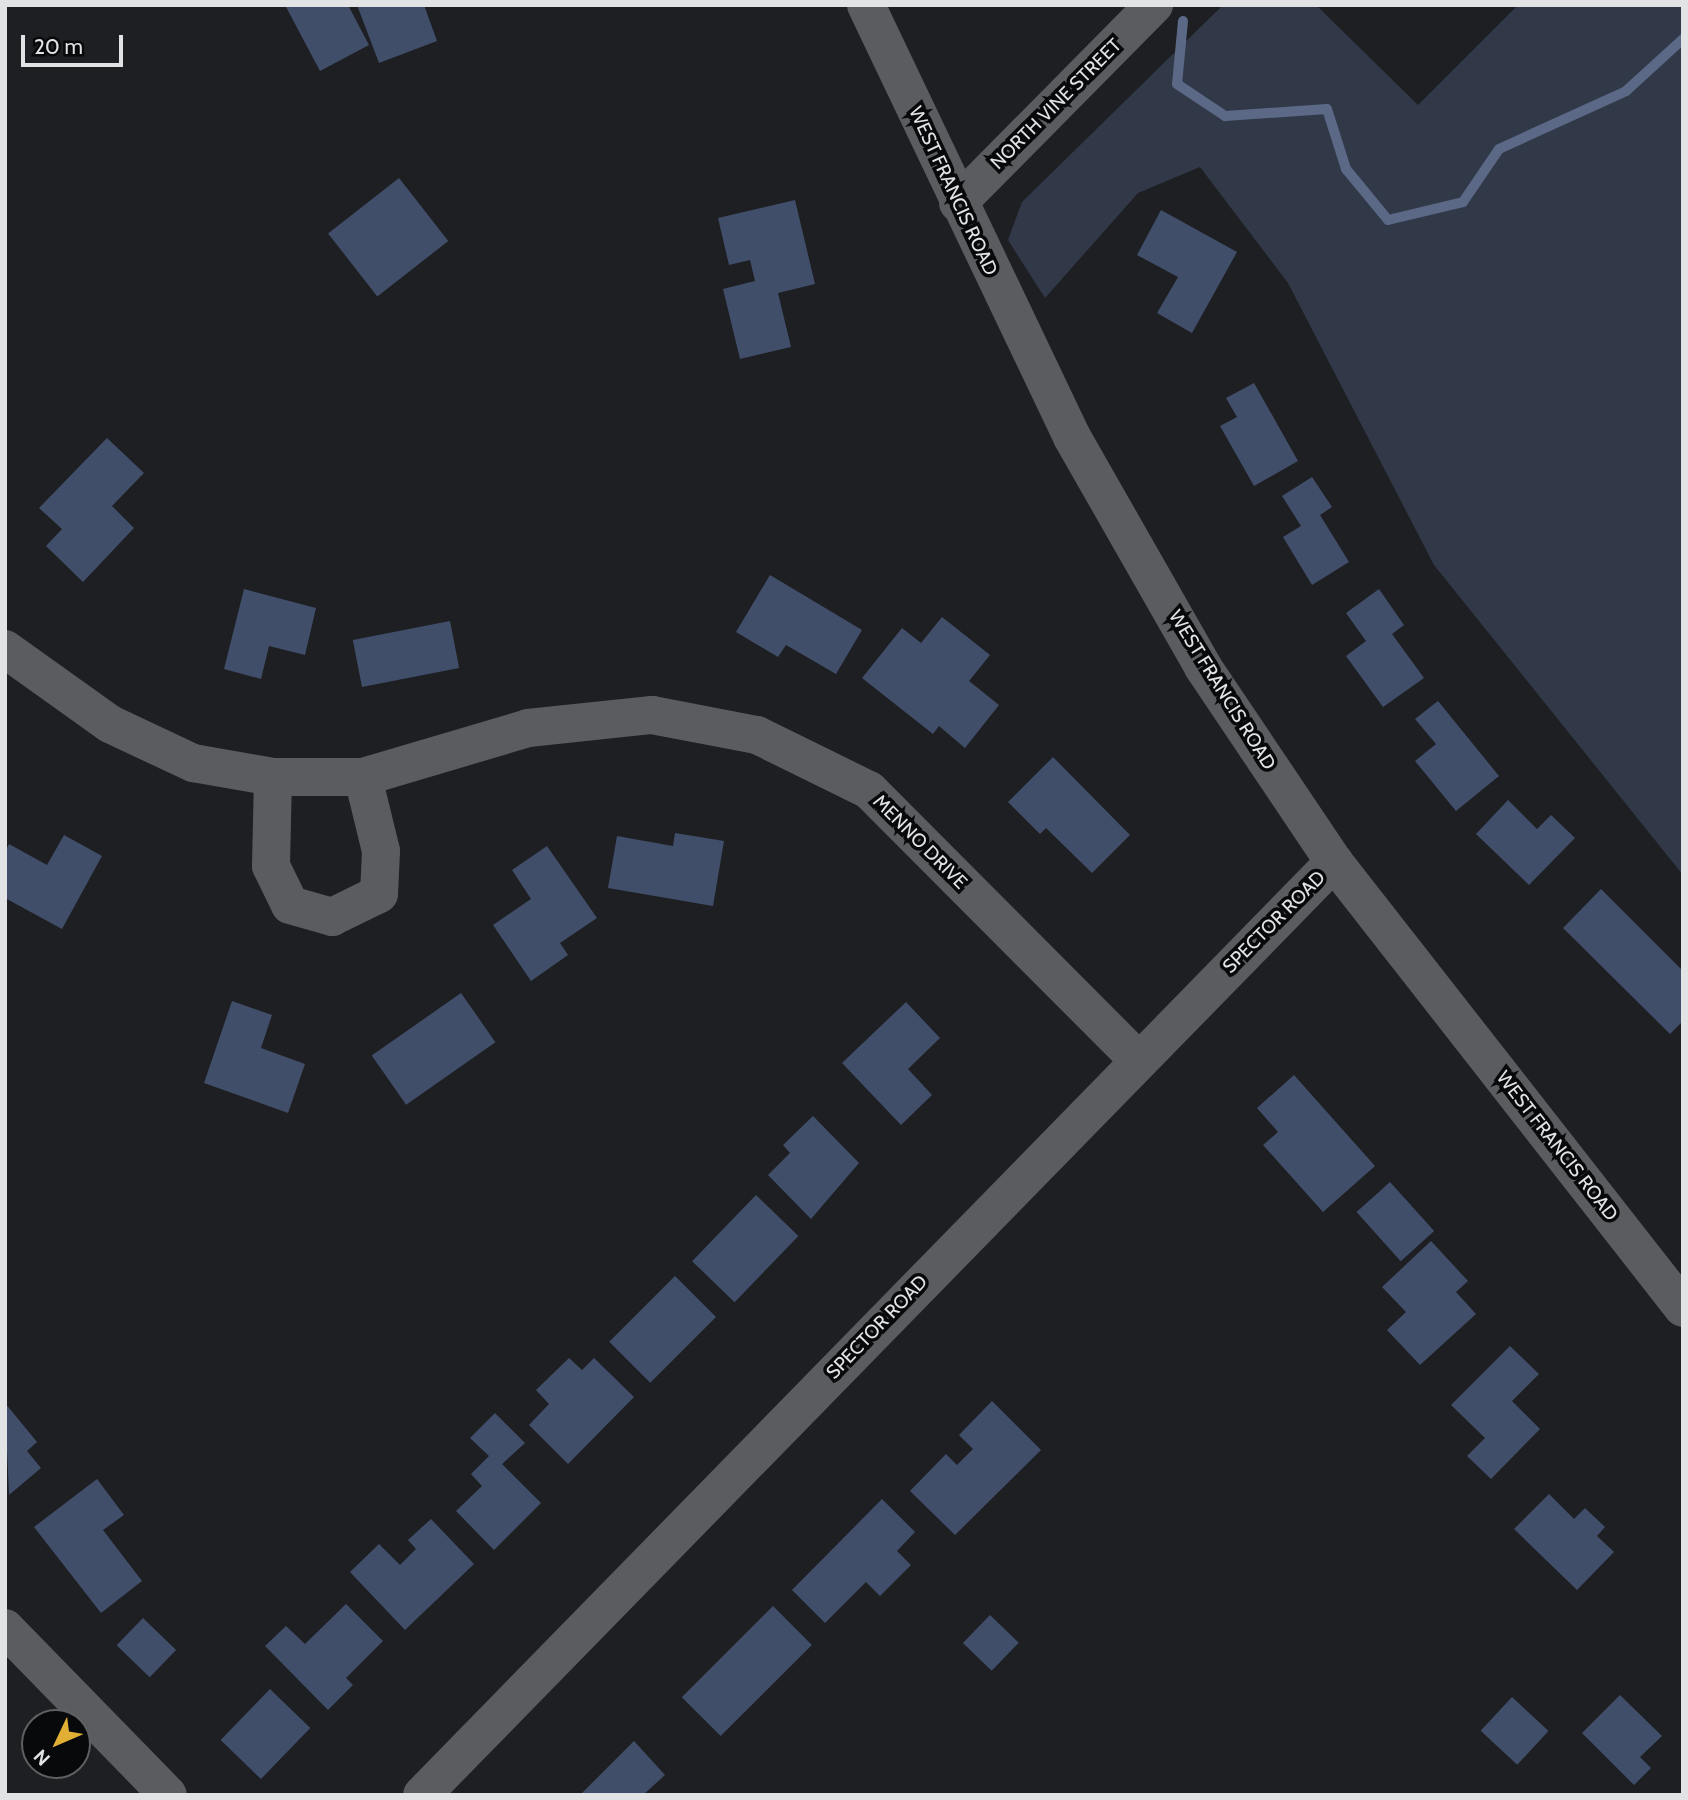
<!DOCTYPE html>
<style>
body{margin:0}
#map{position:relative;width:1688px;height:1800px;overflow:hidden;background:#1e1f22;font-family:Cabin,sans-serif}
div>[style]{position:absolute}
.green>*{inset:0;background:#313949}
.stream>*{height:10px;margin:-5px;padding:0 5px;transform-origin:5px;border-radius:5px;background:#5b6886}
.building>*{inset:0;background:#414e6a;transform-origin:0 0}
.minor>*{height:38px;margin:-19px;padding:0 19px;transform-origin:19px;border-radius:19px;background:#5a5c60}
.tertiary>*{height:38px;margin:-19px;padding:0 19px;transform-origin:19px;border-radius:19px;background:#5a5c60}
span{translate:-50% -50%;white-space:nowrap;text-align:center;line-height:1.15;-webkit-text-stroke:7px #08090a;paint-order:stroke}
.street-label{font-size:19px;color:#e2e3e5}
.frame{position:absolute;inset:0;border:7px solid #e2e3e5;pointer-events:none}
.north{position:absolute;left:21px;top:1709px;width:70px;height:70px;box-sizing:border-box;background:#08090a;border:2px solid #5f6062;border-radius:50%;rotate:226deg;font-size:19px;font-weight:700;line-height:28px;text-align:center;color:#e2e3e5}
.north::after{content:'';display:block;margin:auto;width:24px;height:32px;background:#e1af34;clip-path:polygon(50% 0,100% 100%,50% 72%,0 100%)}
.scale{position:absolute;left:21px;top:35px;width:102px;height:32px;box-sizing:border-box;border:4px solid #e2e3e5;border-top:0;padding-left:9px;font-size:21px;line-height:24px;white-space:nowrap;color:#e2e3e5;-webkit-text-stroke:5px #08090a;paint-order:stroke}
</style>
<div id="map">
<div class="green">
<div style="clip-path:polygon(1223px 5px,1316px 5px,1418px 105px,1518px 5px,1683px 5px,1683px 875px,1434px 565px,1288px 283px,1200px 167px,1138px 193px,1045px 298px,1008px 240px,1022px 202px)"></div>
</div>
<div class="stream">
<div style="left:1183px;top:21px;width:63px;rotate:95.4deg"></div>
<div style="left:1177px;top:84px;width:58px;rotate:33.7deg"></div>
<div style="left:1225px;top:116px;width:102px;rotate:-3.9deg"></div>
<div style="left:1327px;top:109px;width:63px;rotate:72.4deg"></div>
<div style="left:1346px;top:169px;width:66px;rotate:50.5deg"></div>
<div style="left:1388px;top:220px;width:77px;rotate:-13.5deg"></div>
<div style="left:1463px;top:202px;width:64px;rotate:-55.8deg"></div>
<div style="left:1499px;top:149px;width:140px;rotate:-24.5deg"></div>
<div style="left:1626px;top:91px;width:77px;rotate:-42.4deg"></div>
</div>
<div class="building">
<div style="clip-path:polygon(285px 5px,348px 5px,369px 45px,320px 71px)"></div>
<div style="clip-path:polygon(357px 5px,424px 5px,437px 41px,379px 63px)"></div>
<div style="left:399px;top:178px;width:80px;height:90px;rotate:52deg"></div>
<div style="clip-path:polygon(795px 200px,815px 284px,778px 293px,791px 347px,740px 359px,723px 289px,755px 281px,750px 260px,729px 265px,718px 218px)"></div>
<div style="clip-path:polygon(1161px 210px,1237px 252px,1192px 333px,1157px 313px,1178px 277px,1137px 255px)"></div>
<div style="clip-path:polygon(1254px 383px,1298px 461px,1254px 486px,1220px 426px,1237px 417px,1226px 398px)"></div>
<div style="clip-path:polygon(107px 438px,144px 473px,112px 506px,134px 528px,83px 582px,46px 546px,62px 529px,39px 508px)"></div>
<div style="clip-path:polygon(1312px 477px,1332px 507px,1320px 515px,1349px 562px,1312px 585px,1283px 537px,1301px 526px,1282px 496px)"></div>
<div style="clip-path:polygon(770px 575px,862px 630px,836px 674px,786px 645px,778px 657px,736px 632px)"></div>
<div style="clip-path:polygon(244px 589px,316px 608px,305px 655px,269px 646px,261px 679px,224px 669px)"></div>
<div style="clip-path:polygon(1379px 589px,1404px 625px,1392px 634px,1424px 678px,1383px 707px,1346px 656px,1366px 641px,1346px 613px)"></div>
<div style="clip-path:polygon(942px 617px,990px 655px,969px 681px,999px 705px,965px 748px,939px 726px,933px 734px,862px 678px,902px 628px,921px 643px)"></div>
<div style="left:450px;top:621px;width:48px;height:99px;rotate:79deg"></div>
<div style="clip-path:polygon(1438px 701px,1499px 776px,1456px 811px,1415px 761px,1436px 744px,1415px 719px)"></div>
<div style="clip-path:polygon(1053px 757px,1130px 835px,1092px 873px,1046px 828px,1040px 834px,1008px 802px)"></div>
<div style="clip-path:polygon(1508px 800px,1537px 829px,1551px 815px,1575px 838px,1529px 885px,1476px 834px)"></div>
<div style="clip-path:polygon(675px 833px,724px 841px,713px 906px,608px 888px,617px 836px,673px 846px)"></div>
<div style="clip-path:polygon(64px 835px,102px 856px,62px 929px,5px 898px,5px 852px,9px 844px,47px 865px)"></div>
<div style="clip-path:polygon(547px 846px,597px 918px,560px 943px,568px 955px,531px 981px,493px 925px,531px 899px,512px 870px)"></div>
<div style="clip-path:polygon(1601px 889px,1683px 971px,1683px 1021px,1670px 1034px,1563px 928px)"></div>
<div style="left:461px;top:993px;width:60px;height:109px;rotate:55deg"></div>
<div style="clip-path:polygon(232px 1001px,272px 1015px,261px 1048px,305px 1064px,288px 1113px,204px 1083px)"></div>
<div style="clip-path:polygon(906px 1002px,940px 1038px,908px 1069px,932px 1095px,901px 1125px,842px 1063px)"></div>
<div style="clip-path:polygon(1294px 1075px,1375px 1166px,1323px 1212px,1263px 1145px,1278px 1132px,1257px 1108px)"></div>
<div style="clip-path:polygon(813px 1116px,859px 1163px,811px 1219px,768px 1175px,790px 1153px,783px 1145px)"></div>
<div style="left:1390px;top:1182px;width:66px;height:45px;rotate:48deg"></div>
<div style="left:756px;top:1195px;width:59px;height:92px;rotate:44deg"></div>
<div style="clip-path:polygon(1431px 1241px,1468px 1281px,1456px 1292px,1476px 1314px,1420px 1365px,1387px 1330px,1406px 1312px,1382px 1287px)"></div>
<div style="left:675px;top:1276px;width:58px;height:93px;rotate:45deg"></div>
<div style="clip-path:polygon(1510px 1346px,1539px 1374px,1512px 1401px,1540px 1429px,1491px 1479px,1467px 1456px,1485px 1438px,1451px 1405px)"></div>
<div style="clip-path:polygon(569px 1358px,582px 1370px,594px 1358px,634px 1397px,568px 1464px,529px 1425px,549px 1404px,536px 1390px)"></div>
<div style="clip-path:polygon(992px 1401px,1041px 1450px,955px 1535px,910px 1491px,946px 1454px,957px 1465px,973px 1449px,959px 1435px)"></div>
<div style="clip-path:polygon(5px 1403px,37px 1442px,27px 1451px,41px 1468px,9px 1495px)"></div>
<div style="clip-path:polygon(495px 1413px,525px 1443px,502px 1464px,541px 1503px,494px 1550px,456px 1511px,482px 1486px,471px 1474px,489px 1456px,470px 1438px)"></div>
<div style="clip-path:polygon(97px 1479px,124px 1515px,103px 1530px,142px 1581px,101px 1613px,34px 1527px)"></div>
<div style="clip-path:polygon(1549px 1494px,1574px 1519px,1585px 1508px,1605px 1527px,1597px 1536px,1614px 1552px,1577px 1590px,1514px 1529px)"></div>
<div style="clip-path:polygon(882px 1499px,915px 1532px,897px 1551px,911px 1565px,880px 1596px,866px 1582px,825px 1623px,792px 1590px)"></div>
<div style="clip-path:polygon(431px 1519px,474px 1564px,405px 1630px,350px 1572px,379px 1544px,400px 1565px,416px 1549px,408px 1540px)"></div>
<div style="clip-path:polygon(346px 1604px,383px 1641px,346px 1678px,353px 1685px,328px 1710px,265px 1646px,286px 1626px,305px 1644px)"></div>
<div style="left:773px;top:1606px;width:55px;height:129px;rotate:45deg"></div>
<div style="left:990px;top:1615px;width:40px;height:39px;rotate:44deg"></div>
<div style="left:143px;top:1618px;width:46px;height:38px;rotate:44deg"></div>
<div style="left:270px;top:1689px;width:56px;height:71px;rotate:44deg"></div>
<div style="clip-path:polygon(1620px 1695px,1662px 1736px,1640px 1757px,1651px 1768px,1634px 1785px,1582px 1733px)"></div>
<div style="left:1512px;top:1697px;width:50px;height:46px;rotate:43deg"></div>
<div style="clip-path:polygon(634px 1741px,665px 1775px,643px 1795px,580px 1795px)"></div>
</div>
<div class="minor">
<div style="left:958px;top:203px;width:279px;rotate:-45.3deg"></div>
<div style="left:5px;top:649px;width:129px;rotate:35.5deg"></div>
<div style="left:110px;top:724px;width:92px;rotate:25.2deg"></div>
<div style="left:193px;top:763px;width:81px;rotate:9.9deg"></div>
<div style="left:273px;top:777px;width:90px"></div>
<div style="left:363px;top:777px;width:172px;rotate:-16.5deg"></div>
<div style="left:528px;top:728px;width:125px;rotate:-6deg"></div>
<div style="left:652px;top:715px;width:107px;rotate:10.8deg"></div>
<div style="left:757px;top:735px;width:125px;rotate:26.2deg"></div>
<div style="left:869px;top:790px;width:380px;rotate:45.1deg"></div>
<div style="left:273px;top:777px;width:89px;rotate:91.3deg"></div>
<div style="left:271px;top:866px;width:43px;rotate:64deg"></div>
<div style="left:290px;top:905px;width:44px;rotate:15.9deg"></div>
<div style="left:332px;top:917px;width:52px;rotate:-26.1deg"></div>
<div style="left:379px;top:894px;width:43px;rotate:-87.3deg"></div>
<div style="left:381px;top:851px;width:76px;rotate:-103.7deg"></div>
<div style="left:5px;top:1628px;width:233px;rotate:45.7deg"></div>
<div style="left:422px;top:1795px;width:1305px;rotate:-45.65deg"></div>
</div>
<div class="tertiary">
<div style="left:866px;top:5px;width:479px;rotate:64.5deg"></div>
<div style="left:1072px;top:437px;width:265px;rotate:60.3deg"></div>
<div style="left:1203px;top:667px;width:235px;rotate:56.1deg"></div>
<div style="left:1334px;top:862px;width:566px;rotate:51.96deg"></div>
</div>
<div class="street-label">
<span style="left:1056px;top:104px;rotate:-45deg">NORTH VINE STREET</span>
<span style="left:953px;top:191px;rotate:65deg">WEST FRANCIS ROAD</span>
<span style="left:1222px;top:690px;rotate:58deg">WEST FRANCIS ROAD</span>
<span style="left:920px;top:842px;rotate:45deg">MENNO DRIVE</span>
<span style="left:1274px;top:922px;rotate:-45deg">SPECTOR ROAD</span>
<span style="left:1557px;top:1146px;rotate:52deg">WEST FRANCIS ROAD</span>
<span style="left:877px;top:1327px;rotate:-46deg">SPECTOR ROAD</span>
</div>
<div class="frame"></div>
<div class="north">N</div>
<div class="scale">20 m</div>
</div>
